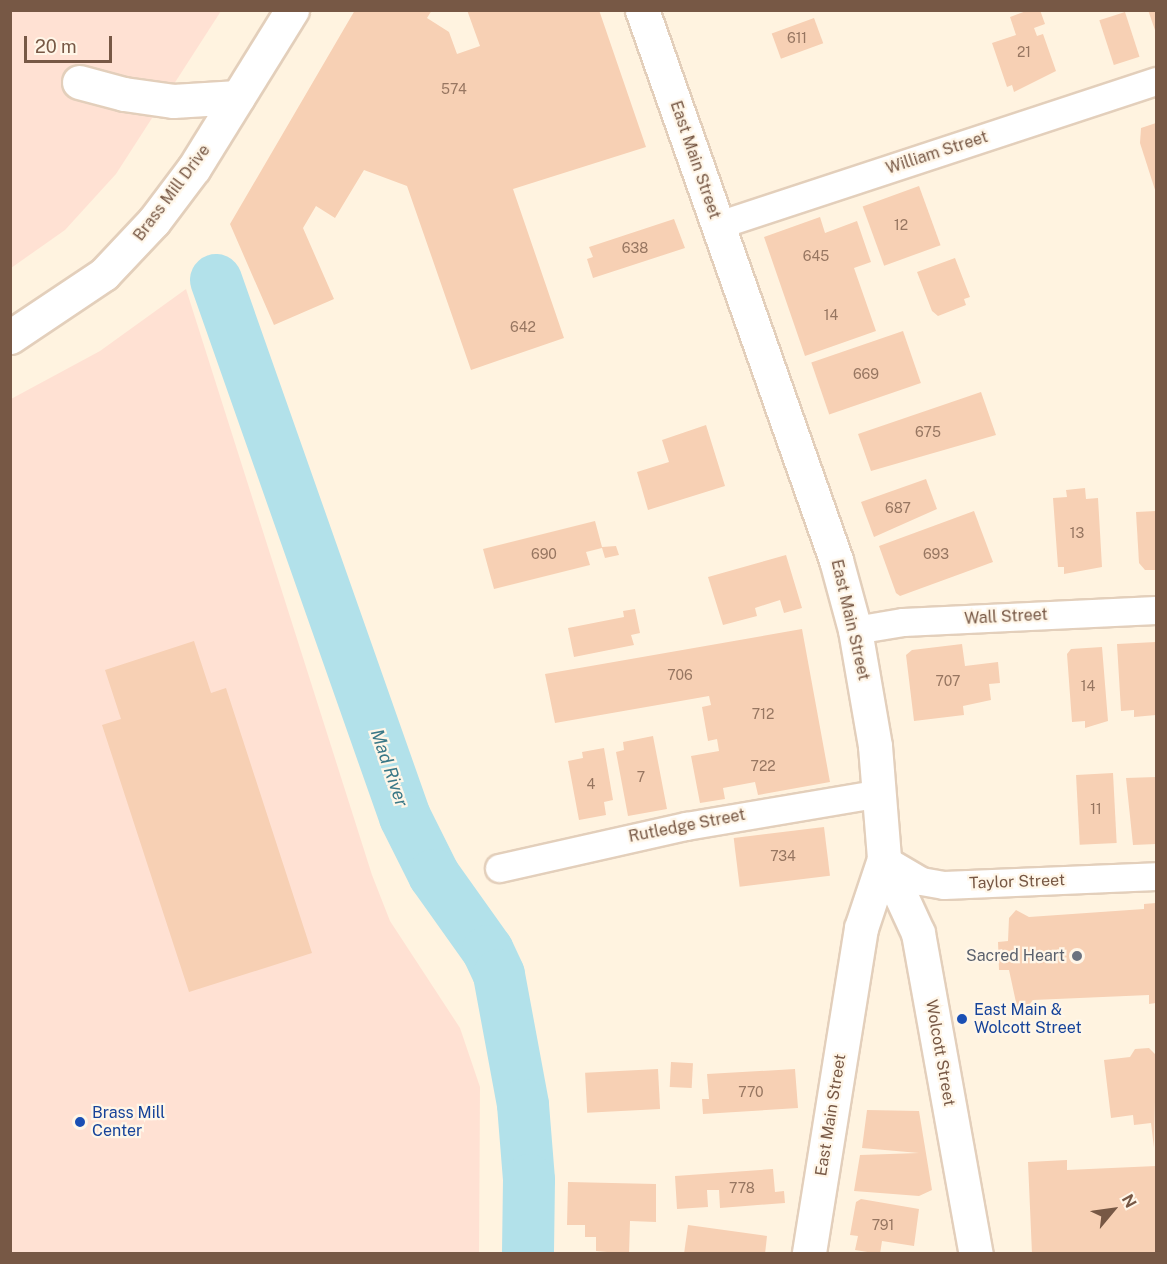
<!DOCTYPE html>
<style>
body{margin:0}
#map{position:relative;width:1167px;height:1264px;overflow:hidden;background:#fff3e0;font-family:"Public Sans",sans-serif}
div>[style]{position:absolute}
.commercial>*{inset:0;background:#ffe1d3}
.river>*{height:52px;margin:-26px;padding:0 26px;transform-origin:26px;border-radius:26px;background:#b2e1ea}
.building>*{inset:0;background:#f7d0b4;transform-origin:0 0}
.roads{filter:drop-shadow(2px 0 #e3cfbb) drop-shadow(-2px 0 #e3cfbb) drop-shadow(0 2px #e3cfbb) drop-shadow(0 -2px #e3cfbb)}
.street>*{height:27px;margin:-13.5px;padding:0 13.5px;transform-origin:13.5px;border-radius:13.5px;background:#fff}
.secondary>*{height:33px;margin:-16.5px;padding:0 16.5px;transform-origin:16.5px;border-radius:16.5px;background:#fff}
.dots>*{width:16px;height:16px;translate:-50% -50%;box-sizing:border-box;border:3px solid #fff6e8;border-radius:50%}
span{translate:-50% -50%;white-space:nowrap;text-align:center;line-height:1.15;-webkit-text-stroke:4.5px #fff6e8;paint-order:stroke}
.number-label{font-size:14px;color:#977661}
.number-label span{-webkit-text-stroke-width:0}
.street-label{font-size:16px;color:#775845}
.worship-label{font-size:16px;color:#5b616d}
.right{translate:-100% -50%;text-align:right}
.transit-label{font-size:16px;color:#164399}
.left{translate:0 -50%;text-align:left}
.water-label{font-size:18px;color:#3a7887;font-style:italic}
.frame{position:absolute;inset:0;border:12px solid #775845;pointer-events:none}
.north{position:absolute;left:1083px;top:1180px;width:60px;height:60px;-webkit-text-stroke:4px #fff6e8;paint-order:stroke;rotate:61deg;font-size:16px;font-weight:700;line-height:24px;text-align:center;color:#775845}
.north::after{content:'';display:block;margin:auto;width:21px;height:27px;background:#775845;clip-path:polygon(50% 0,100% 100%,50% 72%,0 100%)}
.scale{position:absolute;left:24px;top:36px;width:88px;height:27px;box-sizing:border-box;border:3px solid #775845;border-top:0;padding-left:8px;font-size:18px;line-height:21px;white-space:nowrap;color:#775845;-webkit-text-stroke:4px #fff6e8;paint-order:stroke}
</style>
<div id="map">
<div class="commercial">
<div style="clip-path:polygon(11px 11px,221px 11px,116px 174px,65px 230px,11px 268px)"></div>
<div style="clip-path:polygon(186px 289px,372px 875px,390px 921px,460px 1028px,480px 1087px,479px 1253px,11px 1254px,11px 399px,100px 351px)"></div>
</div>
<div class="river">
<div style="left:216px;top:280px;width:569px;rotate:70.61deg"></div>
<div style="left:405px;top:817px;width:65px;rotate:63.4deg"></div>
<div style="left:434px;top:875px;width:93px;rotate:54.6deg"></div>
<div style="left:488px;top:951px;width:26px;rotate:65deg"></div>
<div style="left:499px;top:975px;width:132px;rotate:79.5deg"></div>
<div style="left:523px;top:1105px;width:75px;rotate:85.4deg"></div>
<div style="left:529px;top:1180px;width:74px;rotate:90.8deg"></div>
</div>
<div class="building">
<div style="clip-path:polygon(355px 10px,432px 10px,427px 18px,449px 32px,457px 54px,480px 46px,467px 10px,599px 10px,646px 147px,513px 189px,564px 338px,471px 370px,407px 186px,364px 170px,335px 218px,316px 206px,303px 228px,334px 299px,274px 325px,230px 224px)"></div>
<div style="clip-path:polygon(1029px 10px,1040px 10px,1045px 24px,1034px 28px,1037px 36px,1043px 34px,1056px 71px,1014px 92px,1012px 85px,1007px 87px,992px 43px,1016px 35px,1010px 17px)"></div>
<div style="clip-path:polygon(1148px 10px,1156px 10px,1156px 33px)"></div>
<div style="left:1125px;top:12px;width:47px;height:27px;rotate:72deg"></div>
<div style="left:814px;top:18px;width:27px;height:45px;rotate:70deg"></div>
<div style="clip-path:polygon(1156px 123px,1156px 193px,1140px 143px,1141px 128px)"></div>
<div style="left:919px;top:186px;width:63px;height:60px;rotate:70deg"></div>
<div style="clip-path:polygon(820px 217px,825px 233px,857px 221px,871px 262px,854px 268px,876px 331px,805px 356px,764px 237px)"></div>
<div style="clip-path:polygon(674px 219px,685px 248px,593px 278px,587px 259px,593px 257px,589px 247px)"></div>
<div style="clip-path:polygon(955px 258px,970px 297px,964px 299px,966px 305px,938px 316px,932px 311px,917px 272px)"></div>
<div style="left:903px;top:331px;width:55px;height:97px;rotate:71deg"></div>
<div style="clip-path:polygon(981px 392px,996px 435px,871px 471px,858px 434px)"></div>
<div style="clip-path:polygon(706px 425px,725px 486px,648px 510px,637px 472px,669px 462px,662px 440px)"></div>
<div style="clip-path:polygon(926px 479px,937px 509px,874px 537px,861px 502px)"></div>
<div style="clip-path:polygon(1085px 488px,1086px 499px,1098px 498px,1102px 567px,1064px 574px,1064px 567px,1058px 567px,1053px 498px,1067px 497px,1066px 490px)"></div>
<div style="clip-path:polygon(974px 511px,993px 562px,900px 596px,896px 593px,879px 546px)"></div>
<div style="clip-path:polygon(1156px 511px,1156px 570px,1145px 570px,1139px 563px,1136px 512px)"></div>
<div style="clip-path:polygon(595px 521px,602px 547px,616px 546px,619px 555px,605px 558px,602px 548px,586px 552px,590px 565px,494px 589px,483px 549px)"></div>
<div style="clip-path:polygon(786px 555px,802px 608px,784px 613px,780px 600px,755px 608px,757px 616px,723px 625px,708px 577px)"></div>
<div style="clip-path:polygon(635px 609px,640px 633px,631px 635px,634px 645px,574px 657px,568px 628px,624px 617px,623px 611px)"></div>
<div style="clip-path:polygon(802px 629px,830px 782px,758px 795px,755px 782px,723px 788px,725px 799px,700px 803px,691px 756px,719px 751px,717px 739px,708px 741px,702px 707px,711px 705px,709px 696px,555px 723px,545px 674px)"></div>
<div style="clip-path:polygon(194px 641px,211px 693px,226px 688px,312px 953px,189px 992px,102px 725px,121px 719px,105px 670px)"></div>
<div style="clip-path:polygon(1156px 642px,1156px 715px,1134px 717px,1134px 710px,1121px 711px,1117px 644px)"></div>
<div style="clip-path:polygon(962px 644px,965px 666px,998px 662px,1000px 683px,989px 684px,991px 700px,963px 706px,964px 715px,914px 721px,906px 655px,912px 650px)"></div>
<div style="clip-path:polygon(1102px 647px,1108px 721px,1085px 728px,1085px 721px,1072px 722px,1067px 654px,1071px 649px)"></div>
<div style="clip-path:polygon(653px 736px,667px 809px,628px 816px,616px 752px,624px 750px,623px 742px)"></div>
<div style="clip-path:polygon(604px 748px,613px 800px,604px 802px,606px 815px,579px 820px,568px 761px,583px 758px,582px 752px)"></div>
<div style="left:1113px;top:773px;width:70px;height:37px;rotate:87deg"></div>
<div style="clip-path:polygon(1156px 777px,1156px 844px,1133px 845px,1126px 778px)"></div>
<div style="left:824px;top:827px;width:49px;height:91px;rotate:83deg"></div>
<div style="clip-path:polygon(1156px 903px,1156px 1003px,1149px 1004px,1149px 995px,1033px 1000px,1028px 1006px,1017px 1007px,1009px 970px,999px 970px,998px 942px,1008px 941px,1009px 918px,1016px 910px,1029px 917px,1144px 909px,1144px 904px)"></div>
<div style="clip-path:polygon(1149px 1048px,1156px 1055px,1154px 1148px,1151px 1123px,1134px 1125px,1133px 1115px,1111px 1118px,1104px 1060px,1130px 1057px,1135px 1049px)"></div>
<div style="left:671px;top:1062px;width:22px;height:25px;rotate:3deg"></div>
<div style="left:658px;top:1069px;width:40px;height:73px;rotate:87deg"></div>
<div style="clip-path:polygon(795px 1069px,798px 1108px,703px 1114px,702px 1099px,709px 1099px,707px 1074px)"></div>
<div style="clip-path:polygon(867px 1110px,919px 1111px,932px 1190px,919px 1196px,854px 1191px,860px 1155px,919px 1153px,862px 1148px)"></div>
<div style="clip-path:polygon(1067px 1160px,1067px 1170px,1156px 1166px,1156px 1254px,1032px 1254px,1028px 1162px)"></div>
<div style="clip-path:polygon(773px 1169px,775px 1192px,784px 1191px,785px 1203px,720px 1208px,719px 1190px,707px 1190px,708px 1207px,677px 1209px,675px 1176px)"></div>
<div style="clip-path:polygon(568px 1182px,656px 1184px,656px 1222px,630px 1221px,629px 1254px,596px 1251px,596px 1237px,585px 1237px,585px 1225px,567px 1225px)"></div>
<div style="clip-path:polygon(861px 1199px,919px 1209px,914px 1246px,882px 1241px,880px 1254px,855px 1250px,858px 1236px,850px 1235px,856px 1202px)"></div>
<div style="clip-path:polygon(688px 1225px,767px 1236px,765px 1254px,684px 1254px)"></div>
</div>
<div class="roads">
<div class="street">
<div style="left:718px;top:225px;width:461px;rotate:-18.2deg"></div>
<div style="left:855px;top:630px;width:49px;rotate:-9.5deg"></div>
<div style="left:903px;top:622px;width:253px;rotate:-2.7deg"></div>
<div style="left:884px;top:859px;width:43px;rotate:30.7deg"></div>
<div style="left:921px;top:881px;width:23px;rotate:10deg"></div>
<div style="left:944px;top:885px;width:212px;rotate:-2.4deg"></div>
<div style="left:499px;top:868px;width:192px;rotate:-12.7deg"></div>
<div style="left:686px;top:826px;width:193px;rotate:-9.6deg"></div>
</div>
<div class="secondary">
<div style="left:642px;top:10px;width:583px;rotate:70.57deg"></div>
<div style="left:836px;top:560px;width:73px;rotate:74.8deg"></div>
<div style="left:855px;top:630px;width:118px;rotate:80.2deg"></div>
<div style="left:875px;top:746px;width:113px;rotate:85.4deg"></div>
<div style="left:884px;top:859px;width:73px;rotate:108.4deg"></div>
<div style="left:861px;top:928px;width:330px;rotate:99.1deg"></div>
<div style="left:79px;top:82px;width:47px;rotate:14.9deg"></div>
<div style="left:124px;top:94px;width:49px;rotate:8.1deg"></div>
<div style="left:173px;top:101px;width:65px;rotate:-3.5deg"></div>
<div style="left:10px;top:337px;width:113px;rotate:-33.8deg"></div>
<div style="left:104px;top:274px;width:73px;rotate:-46.7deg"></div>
<div style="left:154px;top:221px;width:66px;rotate:-53deg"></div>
<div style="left:194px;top:168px;width:186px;rotate:-58.2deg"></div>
<div style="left:884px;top:859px;width:81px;rotate:65.3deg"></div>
<div style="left:918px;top:933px;width:326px;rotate:79.8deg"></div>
</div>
</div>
<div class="dots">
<div style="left:1077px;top:956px;background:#6b7280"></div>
<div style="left:962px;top:1019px;background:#1a4fb4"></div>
<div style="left:80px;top:1122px;background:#1a4fb4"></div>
</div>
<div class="number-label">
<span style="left:797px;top:38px">611</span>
<span style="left:1024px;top:52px">21</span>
<span style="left:454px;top:89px">574</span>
<span style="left:901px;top:225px">12</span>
<span style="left:635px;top:248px">638</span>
<span style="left:816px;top:256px">645</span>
<span style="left:831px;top:315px">14</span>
<span style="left:523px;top:327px">642</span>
<span style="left:866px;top:374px">669</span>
<span style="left:928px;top:432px">675</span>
<span style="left:898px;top:508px">687</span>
<span style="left:1077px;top:533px">13</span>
<span style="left:544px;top:554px">690</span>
<span style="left:936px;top:554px">693</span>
<span style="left:680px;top:675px">706</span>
<span style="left:948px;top:681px">707</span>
<span style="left:1088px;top:686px">14</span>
<span style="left:763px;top:714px">712</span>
<span style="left:763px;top:766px">722</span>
<span style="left:641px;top:777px">7</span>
<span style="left:591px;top:784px">4</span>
<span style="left:1096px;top:809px">11</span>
<span style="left:783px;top:856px">734</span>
<span style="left:751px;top:1092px">770</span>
<span style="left:742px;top:1188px">778</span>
<span style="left:883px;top:1225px">791</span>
</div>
<div class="street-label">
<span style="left:937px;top:153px;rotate:-18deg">William Street</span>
<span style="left:695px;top:160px;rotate:71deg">East Main Street</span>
<span style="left:172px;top:193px;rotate:-53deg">Brass Mill Drive</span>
<span style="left:1006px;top:617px;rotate:-3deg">Wall Street</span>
<span style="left:850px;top:620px;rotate:77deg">East Main Street</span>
<span style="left:687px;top:826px;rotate:-11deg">Rutledge Street</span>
<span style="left:1017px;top:882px;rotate:-2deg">Taylor Street</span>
<span style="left:940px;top:1053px;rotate:80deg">Wolcott Street</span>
<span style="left:831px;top:1115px;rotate:-81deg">East Main Street</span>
</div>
<div class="worship-label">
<span class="right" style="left:1065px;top:956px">Sacred Heart</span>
</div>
<div class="transit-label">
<span class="left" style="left:974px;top:1019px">East Main &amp;<br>Wolcott Street</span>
<span class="left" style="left:92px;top:1122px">Brass Mill<br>Center</span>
</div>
<div class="water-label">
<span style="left:389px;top:768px;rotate:71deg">Mad River</span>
</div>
<div class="frame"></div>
<div class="north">N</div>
<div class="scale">20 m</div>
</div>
